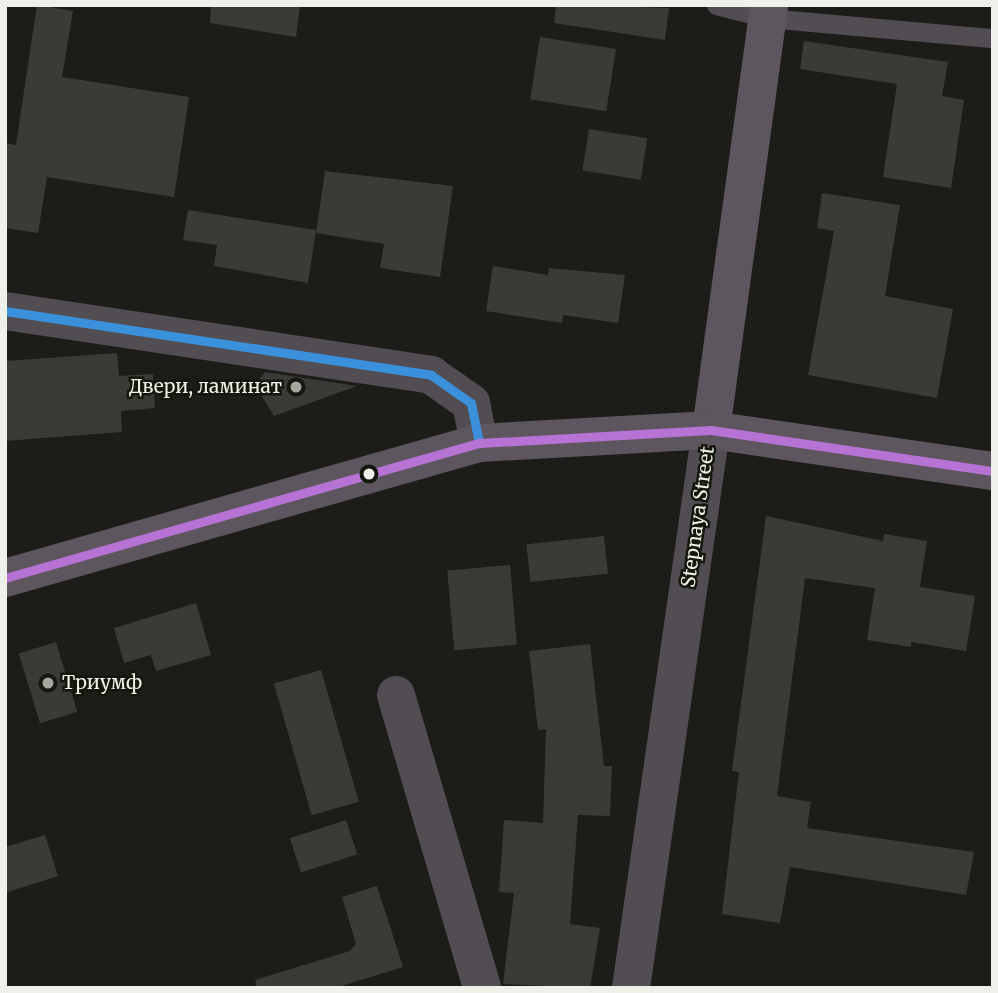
<!DOCTYPE html>
<meta charset="utf-8">
<style>
body{margin:0}
#map{position:relative;width:998px;height:993px;overflow:hidden;background:#1c1d18;font-family:Merriweather,serif}
div>[style]{position:absolute}
.building>*{inset:0;background:#3a3b36;transform-origin:0 0}
.lane>*{height:19px;margin:-9.5px;padding:0 9.5px;transform-origin:9.5px;border-radius:9.5px;background:#524c53}
.street>*{height:38px;margin:-19px;padding:0 19px;transform-origin:19px;border-radius:19px;background:#524c53}
.secondary>*{height:38px;margin:-19px;padding:0 19px;transform-origin:19px;border-radius:19px;background:#5d565f}
.bus-1>*{height:9px;margin:-4.5px;padding:0 4.5px;transform-origin:4.5px;border-radius:4.5px;background:#3a90db}
.bus-2>*{height:9px;margin:-4.5px;padding:0 4.5px;transform-origin:4.5px;border-radius:4.5px;background:#b673d3}
.dots>*{width:19px;height:19px;translate:-50% -50%;box-sizing:border-box;border:4px solid #14170c;border-radius:50%}
span{translate:-50% -50%;white-space:nowrap;text-align:center;line-height:1.15;-webkit-text-stroke:5px #14170c;paint-order:stroke}
.poi-label{font-size:19px;color:#eef1e9}
.right{translate:-100% -50%;text-align:right}
.left{translate:0 -50%;text-align:left}
.street-label{font-size:19px;color:#eef1e9}
.frame{position:absolute;inset:0;border:7px solid #eef1e9;pointer-events:none}
</style>
<div id="map">
<div class="building">
<div style="clip-path:polygon(37px 5px,73px 11px,62px 77px,189px 97px,174px 197px,47px 177px,38px 233px,5px 228px,5px 143px,16px 145px)"></div>
<div style="clip-path:polygon(211px 5px,300px 5px,296px 37px,210px 23px)"></div>
<div style="clip-path:polygon(556px 5px,669px 8px,665px 40px,554px 23px)"></div>
<div style="left:540px;top:37px;width:77px;height:63px;rotate:9deg"></div>
<div style="clip-path:polygon(804px 41px,948px 62px,942px 96px,964px 100px,951px 188px,883px 177px,897px 84px,800px 69px)"></div>
<div style="left:589px;top:129px;width:59px;height:42px;rotate:9deg"></div>
<div style="clip-path:polygon(325px 171px,453px 186px,440px 277px,380px 268px,384px 244px,316px 233px)"></div>
<div style="clip-path:polygon(822px 193px,900px 205px,885px 296px,953px 309px,937px 398px,808px 375px,834px 231px,817px 228px)"></div>
<div style="clip-path:polygon(188px 210px,316px 230px,308px 283px,214px 266px,217px 245px,183px 240px)"></div>
<div style="clip-path:polygon(493px 266px,548px 275px,549px 268px,625px 275px,618px 323px,563px 315px,562px 323px,486px 311px)"></div>
<div style="clip-path:polygon(117px 353px,119px 376px,153px 374px,155px 408px,121px 411px,122px 432px,5px 441px,5px 361px)"></div>
<div style="clip-path:polygon(265px 372px,357px 386px,274px 416px,255px 385px)"></div>
<div style="clip-path:polygon(766px 516px,883px 541px,884px 534px,927px 541px,920px 587px,975px 596px,966px 651px,911px 642px,911px 647px,867px 640px,875px 588px,805px 578px,777px 796px,811px 802px,807px 828px,974px 852px,966px 895px,790px 867px,780px 923px,722px 914px,739px 772px,732px 771px)"></div>
<div style="left:604px;top:536px;width:38px;height:78px;rotate:84deg"></div>
<div style="left:510px;top:565px;width:80px;height:63px;rotate:85deg"></div>
<div style="clip-path:polygon(196px 603px,211px 655px,156px 671px,151px 655px,124px 663px,114px 628px)"></div>
<div style="left:56px;top:642px;width:73px;height:39px;rotate:73deg"></div>
<div style="clip-path:polygon(590px 644px,604px 766px,612px 766px,610px 816px,578px 815px,570px 924px,600px 928px,590px 988px,503px 984px,514px 893px,499px 892px,504px 820px,543px 823px,546px 729px,538px 730px,529px 651px)"></div>
<div style="left:321px;top:670px;width:137px;height:49px;rotate:74deg"></div>
<div style="left:346px;top:820px;width:36px;height:59px;rotate:72deg"></div>
<div style="clip-path:polygon(45px 835px,58px 876px,5px 893px,5px 847px)"></div>
<div style="clip-path:polygon(377px 886px,403px 967px,335px 988px,257px 988px,255px 980px,350px 951px,356px 944px,342px 897px)"></div>
</div>
<div class="lane">
<div style="left:716px;top:5px;width:53px;rotate:14.3deg"></div>
<div style="left:767px;top:18px;width:227px;rotate:5.1deg"></div>
</div>
<div class="street">
<div style="left:5px;top:311px;width:431px;rotate:8.5deg"></div>
<div style="left:431px;top:375px;width:49px;rotate:35deg"></div>
<div style="left:471px;top:403px;width:41px;rotate:78.7deg"></div>
<div style="left:396px;top:695px;width:305px;rotate:73.6deg"></div>
<div style="left:631px;top:988px;width:564px;rotate:-81.84deg"></div>
</div>
<div class="secondary">
<div style="left:711px;top:430px;width:429px;rotate:-82.2deg"></div>
<div style="left:5px;top:578px;width:493px;rotate:-15.9deg"></div>
<div style="left:479px;top:443px;width:232px;rotate:-3.2deg"></div>
<div style="left:711px;top:430px;width:285px;rotate:8.3deg"></div>
</div>
<div class="bus-1">
<div style="left:5px;top:311px;width:431px;rotate:8.5deg"></div>
<div style="left:431px;top:375px;width:49px;rotate:35deg"></div>
<div style="left:471px;top:403px;width:41px;rotate:78.7deg"></div>
</div>
<div class="bus-2">
<div style="left:5px;top:578px;width:493px;rotate:-15.9deg"></div>
<div style="left:479px;top:443px;width:232px;rotate:-3.2deg"></div>
<div style="left:711px;top:430px;width:285px;rotate:8.3deg"></div>
</div>
<div class="dots">
<div style="left:296px;top:387px;background:#a4a7a0"></div>
<div style="left:369px;top:474px;background:#eef1e9"></div>
<div style="left:48px;top:683px;background:#a4a7a0"></div>
</div>
<div class="poi-label">
<span class="right" style="left:282px;top:387px">Двери, ламинат</span>
<span class="left" style="left:62px;top:683px">Триумф</span>
</div>
<div class="street-label">
<span style="left:698px;top:517px;rotate:-82deg">Stepnaya Street</span>
</div>
<div class="frame"></div>
</div>
